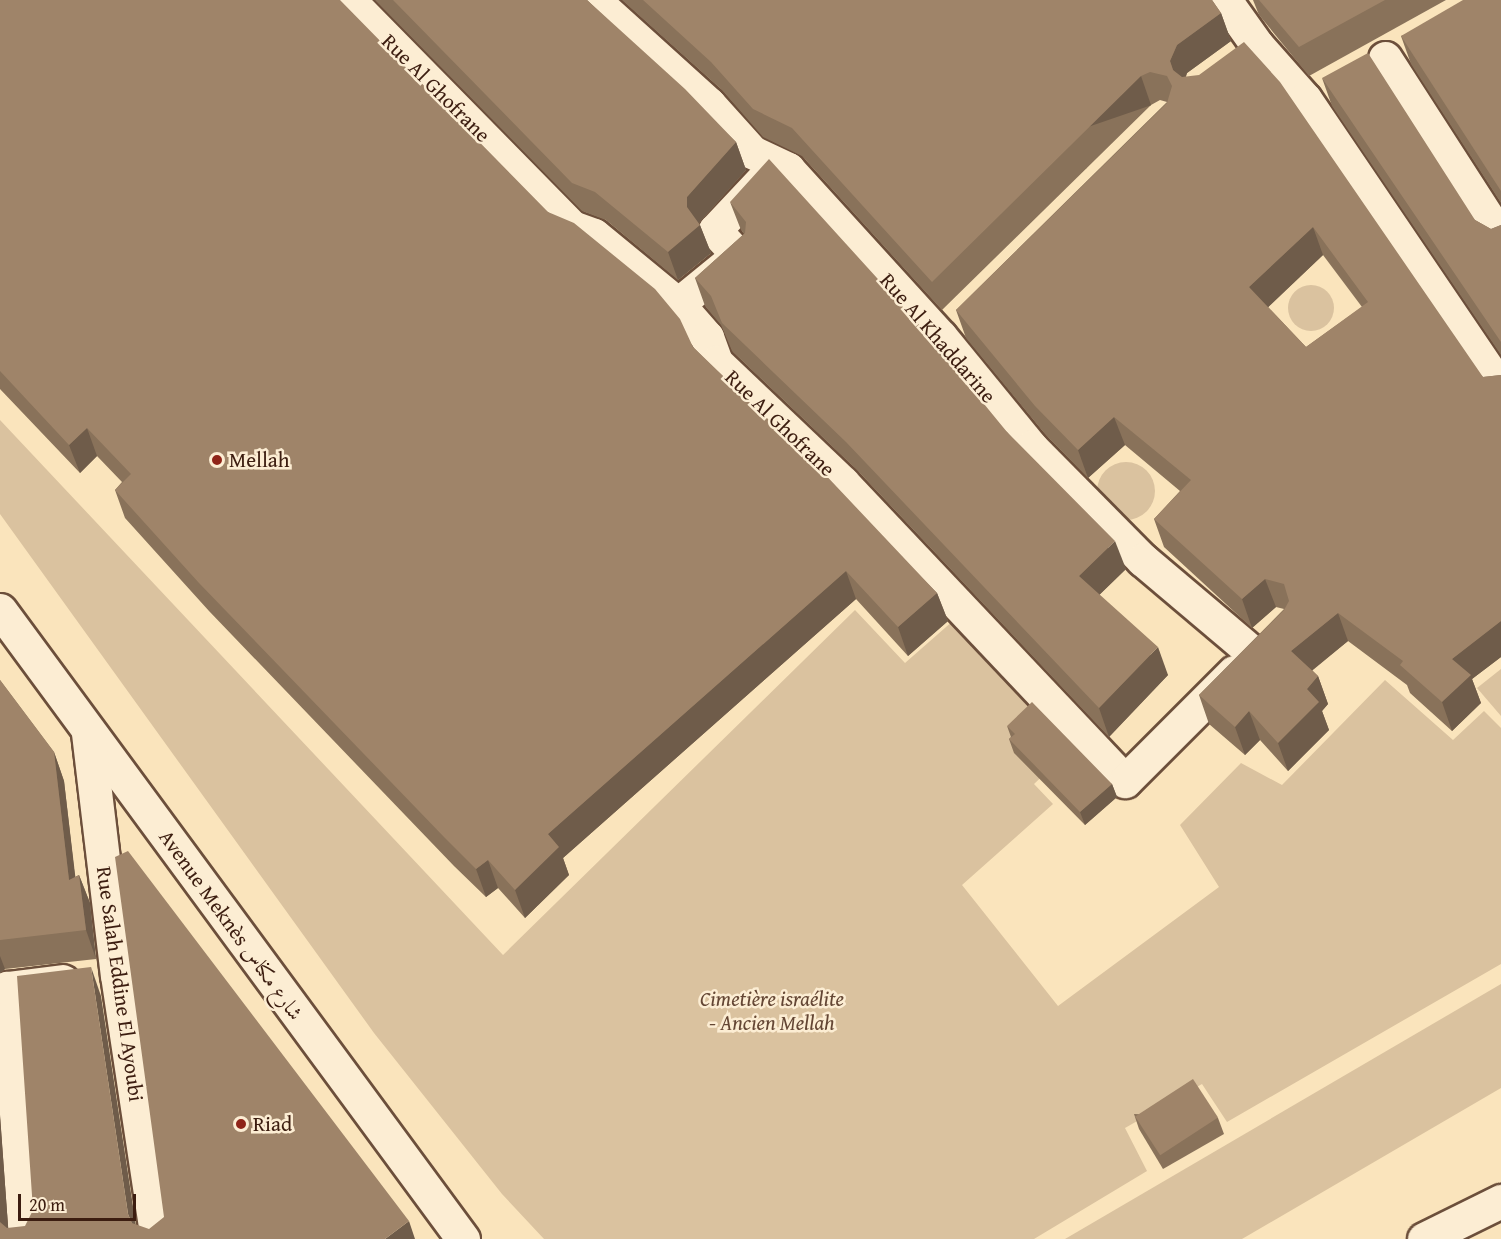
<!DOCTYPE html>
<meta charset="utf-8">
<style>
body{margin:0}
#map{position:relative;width:1501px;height:1239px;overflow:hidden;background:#fae4bc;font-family:"Gentium Book Plus",Amiri,serif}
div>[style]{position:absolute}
.green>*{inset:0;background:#dac29f}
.round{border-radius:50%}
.roads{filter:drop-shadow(2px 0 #6c4f3b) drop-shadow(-2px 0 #6c4f3b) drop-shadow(0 2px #6c4f3b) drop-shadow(0 -2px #6c4f3b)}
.minor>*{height:33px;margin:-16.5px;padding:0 16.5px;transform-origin:16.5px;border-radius:16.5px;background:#fcedd3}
.wall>*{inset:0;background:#89725a}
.shaded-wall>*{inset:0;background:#6f5c4a;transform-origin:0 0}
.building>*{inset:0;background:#9f8469;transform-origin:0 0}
.dots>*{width:16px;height:16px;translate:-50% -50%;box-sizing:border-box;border:3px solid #fcedd3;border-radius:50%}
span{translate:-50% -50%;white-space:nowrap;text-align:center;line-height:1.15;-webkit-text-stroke:5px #fcedd3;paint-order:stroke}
.street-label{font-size:21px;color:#3c1d10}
.poi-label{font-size:21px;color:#3c1d10}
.left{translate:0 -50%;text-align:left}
.park-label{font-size:21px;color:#644634;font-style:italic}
.scale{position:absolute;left:18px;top:1194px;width:118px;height:27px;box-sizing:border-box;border:3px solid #3c1d10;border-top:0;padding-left:8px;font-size:18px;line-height:21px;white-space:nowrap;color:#3c1d10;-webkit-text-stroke:4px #fcedd3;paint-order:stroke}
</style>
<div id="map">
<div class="green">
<div class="round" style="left:1288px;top:285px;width:46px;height:46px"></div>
<div style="clip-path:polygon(0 420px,503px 955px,855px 610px,905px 663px,954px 620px,1072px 748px,1034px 784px,1053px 804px,962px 885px,1058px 1006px,1219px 887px,1180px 825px,1241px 763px,1282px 785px,1385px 680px,1453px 740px,1484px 711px,1501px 728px,1501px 964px,1227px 1122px,1202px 1084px,1125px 1128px,1147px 1171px,1034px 1239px,544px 1239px,502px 1194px,374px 1033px,0 514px)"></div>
<div class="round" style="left:1097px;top:462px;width:58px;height:58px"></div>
<div style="clip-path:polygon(1501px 669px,1501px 716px,1477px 688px)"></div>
<div style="clip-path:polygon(1501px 984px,1501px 1088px,1242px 1239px,1065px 1239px)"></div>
</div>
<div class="roads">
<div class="minor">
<div style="left:349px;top:0;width:318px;rotate:45.5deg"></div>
<div style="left:572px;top:227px;width:23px;rotate:20deg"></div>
<div style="left:594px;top:235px;width:109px;rotate:39.4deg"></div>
<div style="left:678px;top:304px;width:44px;rotate:48.7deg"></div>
<div style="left:707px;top:337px;width:27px;rotate:70deg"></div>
<div style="left:716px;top:362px;width:175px;rotate:43.6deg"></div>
<div style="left:843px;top:483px;width:410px;rotate:46.6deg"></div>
<div style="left:1125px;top:781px;width:154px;rotate:-45deg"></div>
<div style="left:594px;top:0;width:155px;rotate:42.1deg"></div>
<div style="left:709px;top:104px;width:64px;rotate:48.1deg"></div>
<div style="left:752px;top:152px;width:40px;rotate:25deg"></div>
<div style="left:788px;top:169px;width:227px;rotate:47.7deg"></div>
<div style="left:941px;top:337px;width:142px;rotate:50.7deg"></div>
<div style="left:1031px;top:447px;width:159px;rotate:45.3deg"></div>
<div style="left:1143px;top:560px;width:144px;rotate:40.2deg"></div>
<div style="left:1225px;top:0;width:55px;rotate:54.6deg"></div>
<div style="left:1257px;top:45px;width:72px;rotate:48.4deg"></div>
<div style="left:1305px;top:99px;width:349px;rotate:55.9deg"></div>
<div style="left:1385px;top:58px;width:214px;rotate:57.2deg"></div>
<div style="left:678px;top:304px;width:77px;rotate:-39.2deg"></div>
<div style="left:738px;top:255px;width:34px;rotate:-133deg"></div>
<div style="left:715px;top:230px;width:73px;rotate:-46.7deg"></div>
<div style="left:0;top:610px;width:781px;rotate:53.64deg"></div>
<div style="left:88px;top:733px;width:244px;rotate:83.2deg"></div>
<div style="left:117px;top:975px;width:267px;rotate:81.4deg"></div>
<div style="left:25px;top:1239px;width:252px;rotate:-94.1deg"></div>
<div style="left:7px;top:988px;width:56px;rotate:-7.1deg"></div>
<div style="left:1424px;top:1239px;width:86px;rotate:-26.3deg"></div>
</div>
</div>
<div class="wall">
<div style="clip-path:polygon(0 0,548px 212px,693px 347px,937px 593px,948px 621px,908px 656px,856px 599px,563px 858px,569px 875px,525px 918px,498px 888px,486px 897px,454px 866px,209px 611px,125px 518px,115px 490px,122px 482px,97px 456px,80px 473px,0 389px)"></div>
<div style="clip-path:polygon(375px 0,587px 0,736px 142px,746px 170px,699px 223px,711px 253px,678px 280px,606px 220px,582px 211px)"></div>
<div style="clip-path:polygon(evenodd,622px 0,1212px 0,1221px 13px,1231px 41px,1187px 73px,1186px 77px,1483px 377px,1501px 375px,1501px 657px,1472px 679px,1481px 703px,1452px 731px,1410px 693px,1407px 685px,1348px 641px,1312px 670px,1318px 676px,1328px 704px,1322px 711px,1329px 730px,1288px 771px,1260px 740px,1245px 755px,1209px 724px,1199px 695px,1284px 609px,1276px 607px,1252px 628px,1164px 547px,1154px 519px,1180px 491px,1125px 445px,1088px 478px,1045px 434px,966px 338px,956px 310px,1167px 102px,1160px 100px,1151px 105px,942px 310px,802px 156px,763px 137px,722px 90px,622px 0,1323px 255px,1362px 307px,1306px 347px,1268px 307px,1323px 255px)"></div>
<div style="clip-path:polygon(1253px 0,1446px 0,1309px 76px,1259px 15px)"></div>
<div style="clip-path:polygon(1501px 0,1501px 203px,1411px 64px,1401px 36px)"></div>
<div style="clip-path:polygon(1322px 78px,1475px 220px,1491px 229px,1501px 225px,1501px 355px,1332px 106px)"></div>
<div style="clip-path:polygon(730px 202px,1007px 432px,1126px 569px,1099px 595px,1168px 675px,1109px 737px,857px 470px,732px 351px,721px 325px,705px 306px,695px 278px,744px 234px,741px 230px)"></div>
<div style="clip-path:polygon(0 680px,54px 752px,64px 781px,75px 877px,79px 875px,90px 903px,96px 959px,5px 969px,0 973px)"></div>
<div style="clip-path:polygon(1007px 726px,1112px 784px,1117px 797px,1085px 825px,1014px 753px,1009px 739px,1011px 737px)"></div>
<div style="clip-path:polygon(1134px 1114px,1218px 1118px,1224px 1134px,1163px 1169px,1139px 1129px)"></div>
</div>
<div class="shaded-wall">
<div style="clip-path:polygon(1221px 13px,1231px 41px,1187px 73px,1180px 90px,1170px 61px,1177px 45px)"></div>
<div style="left:1141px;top:76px;width:31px;height:293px;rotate:71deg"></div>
<div style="clip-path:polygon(736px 142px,746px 170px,697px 225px,700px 225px,711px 253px,678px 280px,668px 252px,687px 207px,687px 197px)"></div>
<div style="clip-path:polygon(1313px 227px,1323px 255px,1260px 315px,1249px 287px)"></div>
<div style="clip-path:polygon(1114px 417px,1125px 445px,1088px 478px,1078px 450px)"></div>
<div style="clip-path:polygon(87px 428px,97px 456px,80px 473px,69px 445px)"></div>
<div style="clip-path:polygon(1115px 541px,1126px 569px,1089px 605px,1079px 576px)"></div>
<div style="clip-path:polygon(846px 571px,856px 599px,563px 858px,569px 875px,525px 918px,515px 890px,548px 834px)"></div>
<div style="clip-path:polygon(1265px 579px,1276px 607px,1252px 628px,1242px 599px)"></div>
<div style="clip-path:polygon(937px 593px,948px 621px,908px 656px,898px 627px)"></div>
<div style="clip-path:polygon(1338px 613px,1348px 641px,1302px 679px,1291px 651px)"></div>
<div style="clip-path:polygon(1501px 621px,1501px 657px,1472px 679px,1481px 703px,1452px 731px,1442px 702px,1452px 659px)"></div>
<div style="clip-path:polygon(1158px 647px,1168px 675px,1109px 737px,1099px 708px)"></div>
<div style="clip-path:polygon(1318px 676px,1328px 704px,1322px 711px,1329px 730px,1288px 771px,1278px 743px,1307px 689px)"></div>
<div style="clip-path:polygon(1249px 711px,1260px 740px,1245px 755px,1235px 727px)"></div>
<div style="clip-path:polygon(54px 752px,64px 781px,79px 908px,69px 880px)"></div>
<div style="clip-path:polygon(1112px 784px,1117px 797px,1085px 825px,1080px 812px)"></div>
<div style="clip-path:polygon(488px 860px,498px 888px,486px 897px,476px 869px)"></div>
<div style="clip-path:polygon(79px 875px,90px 903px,96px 959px,86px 930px)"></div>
<div style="clip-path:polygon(0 956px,5px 969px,0 973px)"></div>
<div style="clip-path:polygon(91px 967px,101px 996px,138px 1239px,128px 1214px)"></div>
<div style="clip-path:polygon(0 1117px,9px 1239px,0 1223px)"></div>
<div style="clip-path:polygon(409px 1221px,415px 1239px,385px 1239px)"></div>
</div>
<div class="building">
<div style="clip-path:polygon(0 0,340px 0,548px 212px,574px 223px,655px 289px,680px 319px,693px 347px,819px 468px,937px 593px,898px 627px,846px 571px,548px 834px,559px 847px,515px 890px,488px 860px,476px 869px,444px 837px,199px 583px,115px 490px,131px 474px,87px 428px,69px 445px,0 371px)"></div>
<div style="clip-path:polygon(393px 0,587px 0,685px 89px,736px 142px,687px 197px,687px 207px,700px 225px,668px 252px,595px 192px,572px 183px)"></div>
<div style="clip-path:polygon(evenodd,643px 0,1212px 0,1221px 13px,1177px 45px,1170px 61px,1173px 70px,1182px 77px,1199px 75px,1244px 42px,1280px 82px,1483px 377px,1501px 375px,1501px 621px,1452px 659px,1471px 675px,1442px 702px,1400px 665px,1403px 661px,1338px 613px,1291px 651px,1318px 676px,1307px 689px,1319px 702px,1278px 743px,1249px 711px,1235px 727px,1199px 695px,1284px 610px,1289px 601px,1284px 584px,1265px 579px,1242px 599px,1154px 519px,1191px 480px,1114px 417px,1078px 450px,1035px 406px,956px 310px,1167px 103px,1172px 86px,1167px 76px,1150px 72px,1141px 76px,932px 282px,792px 128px,753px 109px,711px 62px,643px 0,1313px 227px,1368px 302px,1306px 347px,1249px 287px,1313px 227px)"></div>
<div style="clip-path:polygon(1259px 0,1385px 0,1299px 47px)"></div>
<div style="clip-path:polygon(1463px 0,1501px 0,1501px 191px,1401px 36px)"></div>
<div style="clip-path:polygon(1368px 53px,1475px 220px,1491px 229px,1501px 225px,1501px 342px,1322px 78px)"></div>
<div style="clip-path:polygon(769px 159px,916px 321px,1007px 432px,1115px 541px,1079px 576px,1158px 647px,1099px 708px,846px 442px,722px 323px,711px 296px,695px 278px,745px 233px,746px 222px,730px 202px)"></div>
<div style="clip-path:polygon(0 680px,54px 752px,69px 880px,79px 875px,86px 930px,0 940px)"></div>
<div style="clip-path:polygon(1032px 702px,1112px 784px,1080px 812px,1009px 739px,1015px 734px,1007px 726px)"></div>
<div style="clip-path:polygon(128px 851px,409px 1221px,385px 1239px,0 1239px,0 1222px,7px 1228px,25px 1226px,33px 1210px,17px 976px,91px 967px,128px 1214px,132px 1223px,149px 1229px,164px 1217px,115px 857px)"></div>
<div style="left:1193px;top:1079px;width:46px;height:69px;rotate:57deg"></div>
</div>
<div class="dots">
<div style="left:217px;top:460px;background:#8f2418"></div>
<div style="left:241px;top:1124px;background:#8f2418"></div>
</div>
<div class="street-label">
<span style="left:436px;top:88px;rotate:45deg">Rue Al Ghofrane</span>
<span style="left:938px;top:338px;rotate:49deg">Rue Al Khaddarine</span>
<span style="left:780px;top:423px;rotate:44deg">Rue Al Ghofrane</span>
<span style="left:231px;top:925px;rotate:54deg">Avenue Meknès شارع مكناس</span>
<span style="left:120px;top:984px;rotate:82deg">Rue Salah Eddine El Ayoubi</span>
</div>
<div class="poi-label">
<span class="left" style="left:229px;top:460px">Mellah</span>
<span class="left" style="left:253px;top:1124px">Riad</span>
</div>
<div class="park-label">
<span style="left:772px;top:1011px">Cimetière israélite<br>- Ancien Mellah</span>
</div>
<div class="scale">20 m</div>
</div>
